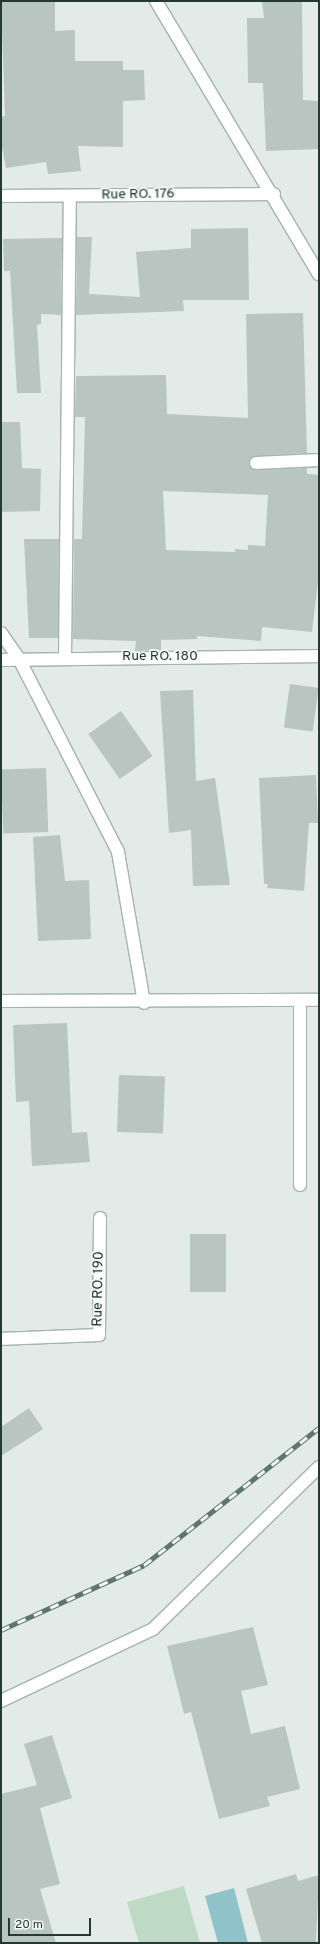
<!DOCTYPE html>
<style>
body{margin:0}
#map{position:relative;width:320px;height:1944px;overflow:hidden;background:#e2ebe7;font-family:Overpass,sans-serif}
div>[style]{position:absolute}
.green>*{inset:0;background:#bed9c4}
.water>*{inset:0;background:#90c2c9}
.building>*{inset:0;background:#b8c5c0;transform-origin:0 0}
.roads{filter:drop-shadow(1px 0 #a5b2ad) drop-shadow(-1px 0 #a5b2ad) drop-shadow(0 1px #a5b2ad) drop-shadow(0 -1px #a5b2ad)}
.lane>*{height:12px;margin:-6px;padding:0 6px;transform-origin:6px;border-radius:6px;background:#fff}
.street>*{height:12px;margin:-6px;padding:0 6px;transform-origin:6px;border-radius:6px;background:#fff}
.rail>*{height:4.5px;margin-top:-2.25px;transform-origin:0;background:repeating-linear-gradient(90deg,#f2f8f5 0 9px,#5f756f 0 18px);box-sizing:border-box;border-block:1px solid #5f756f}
span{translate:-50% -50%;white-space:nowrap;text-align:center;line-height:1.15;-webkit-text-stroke:3.5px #f2f8f5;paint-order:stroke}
.street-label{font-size:14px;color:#243a33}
.frame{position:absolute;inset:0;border:2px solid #243a33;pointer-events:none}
.scale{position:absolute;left:8px;top:1918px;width:83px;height:18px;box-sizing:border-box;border:2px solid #243a33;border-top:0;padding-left:5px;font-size:12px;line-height:14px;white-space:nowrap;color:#243a33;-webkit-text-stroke:3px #f2f8f5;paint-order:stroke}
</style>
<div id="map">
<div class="green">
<div style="clip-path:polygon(184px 1886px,200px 1943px,139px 1943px,127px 1902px)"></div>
</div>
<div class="water">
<div style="clip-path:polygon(234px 1888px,248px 1943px,218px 1943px,205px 1896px)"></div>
</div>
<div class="building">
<div style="clip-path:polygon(1px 1px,55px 2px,55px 31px,75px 30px,75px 61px,123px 61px,123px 70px,144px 70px,145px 100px,123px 101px,123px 147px,78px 146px,81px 171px,48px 174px,46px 162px,6px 168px,1px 141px,1px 117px,5px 116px)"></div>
<div style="clip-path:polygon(262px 1px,302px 1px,303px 100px,319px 101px,319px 149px,266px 151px,263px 83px,248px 83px,247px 18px,264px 18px)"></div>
<div style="clip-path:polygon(248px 228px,249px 300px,183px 300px,184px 311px,76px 315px,77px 237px,92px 237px,89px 294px,140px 297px,136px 252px,191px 248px,191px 229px)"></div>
<div style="clip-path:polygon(62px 238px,61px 315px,41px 314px,41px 324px,37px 325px,41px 393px,17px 393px,10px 271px,4px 271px,3px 239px)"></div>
<div style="clip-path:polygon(evenodd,303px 313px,307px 453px,256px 456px,249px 463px,256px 470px,307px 468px,307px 474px,319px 475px,319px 573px,312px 632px,262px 627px,261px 641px,197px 636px,197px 639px,161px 640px,161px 650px,135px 651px,136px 641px,73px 639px,74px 539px,82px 539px,85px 417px,75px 417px,76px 376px,166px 375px,167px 414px,248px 418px,246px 314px,303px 313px,163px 491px,268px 495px,265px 546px,248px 545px,248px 550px,235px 549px,235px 552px,166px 550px,163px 491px)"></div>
<div style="clip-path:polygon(1px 422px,20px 422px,22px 468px,41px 469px,40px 511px,1px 512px)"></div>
<div style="clip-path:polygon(24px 539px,59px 539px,58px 638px,29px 638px)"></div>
<div style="left:290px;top:684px;width:29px;height:44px;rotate:8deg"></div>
<div style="clip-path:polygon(193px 690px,196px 781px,215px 778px,230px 885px,193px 886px,191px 830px,169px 833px,160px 691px)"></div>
<div style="left:121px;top:711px;width:55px;height:40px;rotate:55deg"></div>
<div style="left:46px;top:768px;width:64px;height:45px;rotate:88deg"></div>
<div style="clip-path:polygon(316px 775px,318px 823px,309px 823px,304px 891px,267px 888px,268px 884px,264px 884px,259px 778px)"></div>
<div style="clip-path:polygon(60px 835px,65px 881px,89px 880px,91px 939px,38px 941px,33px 837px)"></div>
<div style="clip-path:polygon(67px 1023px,72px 1133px,87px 1132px,90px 1162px,32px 1166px,29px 1101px,16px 1102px,13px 1025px)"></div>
<div style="left:119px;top:1075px;width:46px;height:57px;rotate:2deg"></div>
<div style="left:190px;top:1234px;width:36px;height:58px"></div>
<div style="clip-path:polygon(29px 1408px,43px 1429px,1px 1456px,1px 1427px)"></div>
<div style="clip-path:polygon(253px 1627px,268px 1685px,241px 1691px,251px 1734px,285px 1726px,300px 1789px,267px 1797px,270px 1806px,219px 1819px,191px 1712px,184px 1714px,167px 1646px)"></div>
<div style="clip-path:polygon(52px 1735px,72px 1798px,40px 1808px,60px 1884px,40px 1889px,56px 1943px,1px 1943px,1px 1794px,37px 1785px,24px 1744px)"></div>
<div style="clip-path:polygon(296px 1874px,298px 1881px,319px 1875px,316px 1943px,262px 1943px,246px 1889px)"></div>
</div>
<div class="roads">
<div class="lane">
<div style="left:256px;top:463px;width:63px;rotate:-2.7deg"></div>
<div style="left:1px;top:1701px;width:168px;rotate:-25.3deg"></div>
<div style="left:153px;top:1629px;width:232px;rotate:-44.3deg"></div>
</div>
<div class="street">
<div style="left:156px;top:1px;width:318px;rotate:59.2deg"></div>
<div style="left:1px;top:196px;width:273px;rotate:-0.4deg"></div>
<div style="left:1px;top:633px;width:32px;rotate:55deg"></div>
<div style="left:19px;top:659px;width:217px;rotate:62.8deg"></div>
<div style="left:118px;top:852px;width:153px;rotate:80.2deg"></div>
<div style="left:65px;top:658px;width:462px;rotate:-89.4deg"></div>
<div style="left:1px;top:660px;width:318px;rotate:-0.7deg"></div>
<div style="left:300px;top:1000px;width:185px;rotate:90deg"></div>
<div style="left:1px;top:1001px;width:318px;rotate:-0.2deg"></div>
<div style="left:1px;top:1339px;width:98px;rotate:-2.3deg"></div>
<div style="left:99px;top:1335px;width:117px;rotate:-89.5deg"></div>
</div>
</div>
<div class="rail">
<div style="left:1px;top:1630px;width:157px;rotate:-24.4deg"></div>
<div style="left:144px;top:1565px;width:222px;rotate:-38.1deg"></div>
</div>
<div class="street-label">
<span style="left:138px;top:195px;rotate:-1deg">Rue RO. 176</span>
<span style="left:160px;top:657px">Rue RO. 180</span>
<span style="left:99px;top:1289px;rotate:-89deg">Rue RO. 190</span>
</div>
<div class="frame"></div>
<div class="scale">20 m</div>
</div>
